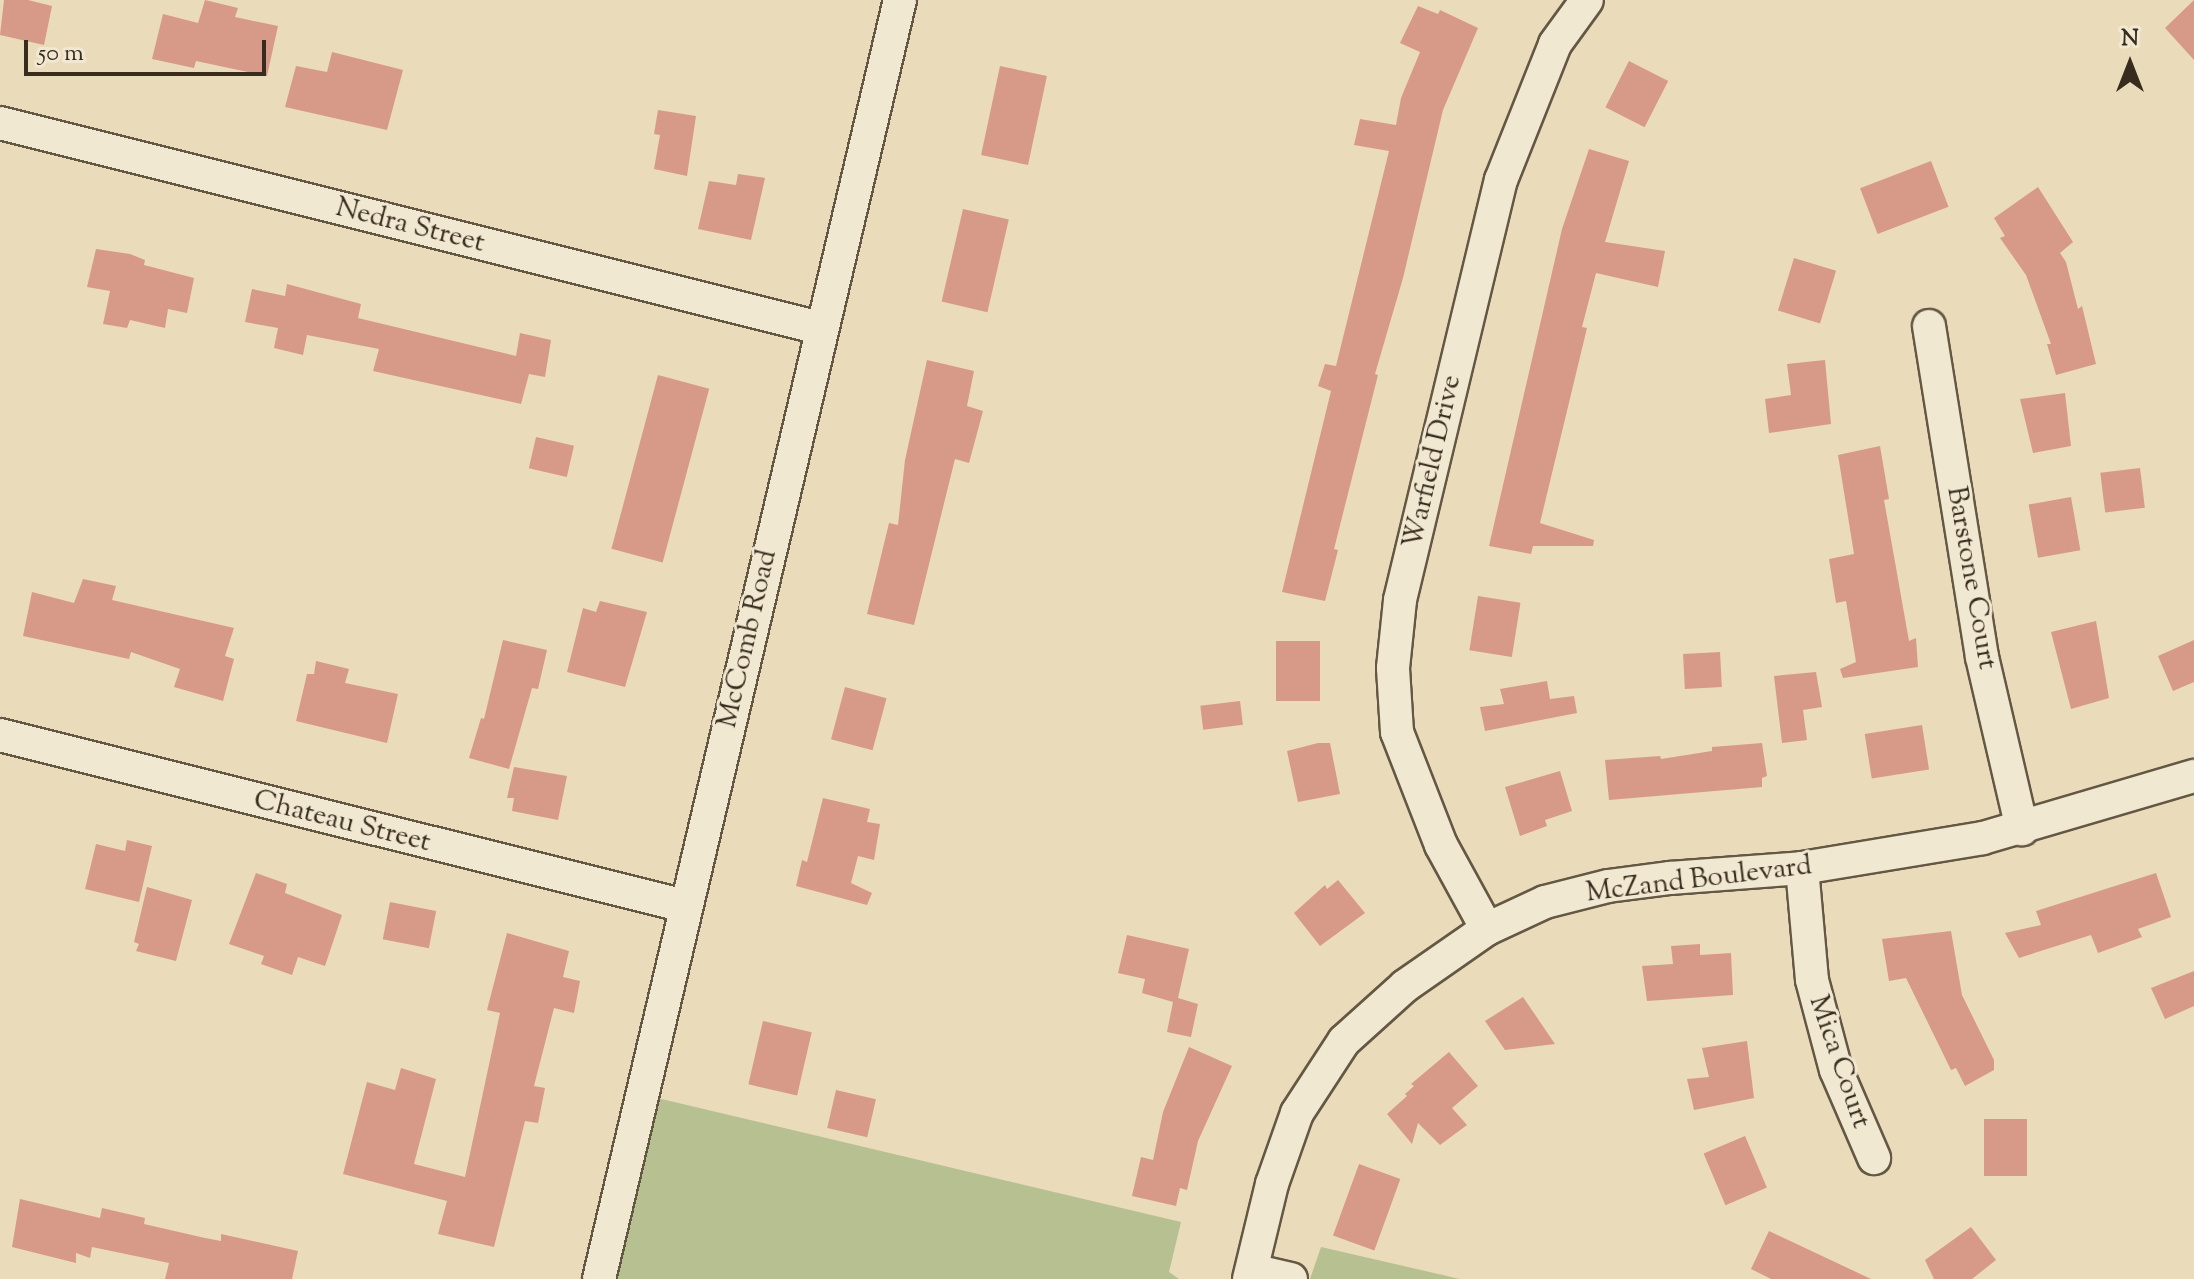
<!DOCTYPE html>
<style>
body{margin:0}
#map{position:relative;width:2194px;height:1279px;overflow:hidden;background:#eadbba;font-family:"Sorts Mill Goudy",serif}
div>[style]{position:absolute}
.green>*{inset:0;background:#b6c090}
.building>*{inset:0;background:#d89a88;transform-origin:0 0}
.roads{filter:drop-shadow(2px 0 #645845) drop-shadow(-2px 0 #645845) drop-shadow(0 2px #645845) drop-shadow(0 -2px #645845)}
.minor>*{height:32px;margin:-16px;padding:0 16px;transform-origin:16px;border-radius:16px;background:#f1e8d2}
span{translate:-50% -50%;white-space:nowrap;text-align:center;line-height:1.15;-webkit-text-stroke:6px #f1e8d2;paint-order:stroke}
.street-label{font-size:28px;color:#382c1e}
.north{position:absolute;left:2090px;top:24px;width:80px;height:80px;-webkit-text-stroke:6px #f1e8d2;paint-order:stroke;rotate:0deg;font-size:22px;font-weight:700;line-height:32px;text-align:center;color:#382c1e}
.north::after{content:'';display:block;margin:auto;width:28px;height:36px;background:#382c1e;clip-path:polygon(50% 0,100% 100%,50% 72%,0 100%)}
.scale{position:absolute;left:24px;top:40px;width:242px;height:36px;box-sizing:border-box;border:4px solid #382c1e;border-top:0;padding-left:10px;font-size:24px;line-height:28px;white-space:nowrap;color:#382c1e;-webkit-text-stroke:6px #f1e8d2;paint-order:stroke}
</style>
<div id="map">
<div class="green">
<div style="clip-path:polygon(653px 1097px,1181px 1222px,1169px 1272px,1179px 1279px,614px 1279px)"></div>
<div style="clip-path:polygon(1321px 1247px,1460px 1279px,1310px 1279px)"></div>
</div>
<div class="building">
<div style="clip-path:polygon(4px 0,28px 0,52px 6px,44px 45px,0 35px)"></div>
<div style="clip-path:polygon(205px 0,238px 8px,235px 17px,278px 26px,267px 76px,196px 61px,194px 68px,152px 59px,163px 14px,198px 23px)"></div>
<div style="clip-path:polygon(2194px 0,2194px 60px,2165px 28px)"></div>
<div style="clip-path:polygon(1418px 6px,1438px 14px,1440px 10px,1478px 28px,1443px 110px,1403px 278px,1375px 374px,1378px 375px,1334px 549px,1338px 550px,1325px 601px,1282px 592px,1331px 391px,1318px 386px,1325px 364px,1336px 366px,1389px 151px,1354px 145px,1360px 119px,1396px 125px,1401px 98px,1420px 52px,1400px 43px)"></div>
<div style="clip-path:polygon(332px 52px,403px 70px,387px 130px,285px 107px,296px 66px,327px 72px)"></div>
<div style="left:1629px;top:61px;width:44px;height:52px;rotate:27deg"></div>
<div style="left:1000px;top:66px;width:48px;height:91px;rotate:12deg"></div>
<div style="clip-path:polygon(658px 110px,696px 116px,687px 176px,654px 169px,660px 135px,654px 134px)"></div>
<div style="clip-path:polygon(1589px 149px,1629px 161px,1605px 242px,1665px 251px,1658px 287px,1596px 273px,1582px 327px,1587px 328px,1540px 523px,1594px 540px,1593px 546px,1533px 546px,1531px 554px,1489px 546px,1562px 229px)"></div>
<div style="left:1931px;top:161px;width:49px;height:76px;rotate:69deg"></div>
<div style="clip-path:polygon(738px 174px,765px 178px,751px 240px,698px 229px,709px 181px,736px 185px)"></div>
<div style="clip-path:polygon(2038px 187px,2073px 242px,2060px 253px,2066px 262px,2078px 309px,2082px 306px,2096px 364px,2056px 375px,2047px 344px,2051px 344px,2026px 275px,2000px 238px,2005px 236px,1994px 218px)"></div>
<div style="left:963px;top:209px;width:47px;height:95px;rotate:13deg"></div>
<div style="clip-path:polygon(96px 249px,130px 254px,145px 260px,144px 265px,194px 278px,187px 313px,168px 309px,165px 328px,130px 320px,127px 328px,103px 324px,110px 291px,87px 287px)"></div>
<div style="left:1794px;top:258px;width:44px;height:55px;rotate:17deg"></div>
<div style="clip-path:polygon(287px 284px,361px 304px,358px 318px,516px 356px,520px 333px,551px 340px,545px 377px,529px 374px,521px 404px,373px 371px,379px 349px,307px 335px,303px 355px,274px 348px,278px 328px,245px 322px,252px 289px,285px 296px)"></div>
<div style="clip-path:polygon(927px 360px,974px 371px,967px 406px,983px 411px,969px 463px,955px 459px,914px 625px,867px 614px,889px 523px,898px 525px,905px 460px)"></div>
<div style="clip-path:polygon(1825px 360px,1831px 424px,1769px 433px,1765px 399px,1791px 395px,1787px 364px)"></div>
<div style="left:658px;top:375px;width:53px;height:180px;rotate:15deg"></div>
<div style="clip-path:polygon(2065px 393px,2071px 446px,2033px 453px,2020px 399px)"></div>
<div style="left:536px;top:437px;width:39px;height:32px;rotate:13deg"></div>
<div style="clip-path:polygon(1880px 446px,1889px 499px,1884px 500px,1909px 641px,1916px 638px,1918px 667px,1843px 678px,1840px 669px,1856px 662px,1846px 601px,1836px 603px,1829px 559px,1854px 554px,1838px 455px)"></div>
<div style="left:2140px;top:468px;width:40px;height:40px;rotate:83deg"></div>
<div style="left:2071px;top:497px;width:54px;height:43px;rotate:80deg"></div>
<div style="clip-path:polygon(83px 579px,116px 586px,112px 600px,234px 628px,225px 656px,234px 659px,223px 701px,174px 687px,180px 669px,131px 652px,129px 659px,23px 636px,32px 592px,74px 603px)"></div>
<div style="left:1478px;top:596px;width:43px;height:55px;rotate:9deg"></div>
<div style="clip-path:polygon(600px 601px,647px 612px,625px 687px,567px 672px,583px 608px,596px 612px)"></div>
<div style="clip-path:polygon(2096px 621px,2109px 698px,2071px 709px,2051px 632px)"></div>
<div style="clip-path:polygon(503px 640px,547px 650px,538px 689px,532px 688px,509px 769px,469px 758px,481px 718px,484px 719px)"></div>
<div style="clip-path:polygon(2194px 640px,2194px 682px,2173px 691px,2158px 656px)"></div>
<div style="left:1320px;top:641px;width:60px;height:44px;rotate:90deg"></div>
<div style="left:1720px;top:652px;width:35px;height:37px;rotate:87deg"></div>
<div style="clip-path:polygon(316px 661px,349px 669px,345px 683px,398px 694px,387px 743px,296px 721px,307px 674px,314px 674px)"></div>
<div style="clip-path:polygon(1816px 672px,1822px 707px,1803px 710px,1807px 740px,1782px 743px,1774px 676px)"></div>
<div style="clip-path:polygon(1547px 681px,1550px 699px,1574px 696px,1577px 713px,1485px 731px,1480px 707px,1504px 704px,1500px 689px)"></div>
<div style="left:845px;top:687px;width:43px;height:54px;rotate:15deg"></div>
<div style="left:1240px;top:701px;width:24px;height:40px;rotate:83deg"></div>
<div style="left:1922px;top:725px;width:45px;height:58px;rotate:81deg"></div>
<div style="clip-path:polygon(1318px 743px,1330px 743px,1340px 794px,1298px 802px,1287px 751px)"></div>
<div style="clip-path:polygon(1762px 743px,1767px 776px,1762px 778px,1762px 787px,1609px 800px,1605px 760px,1660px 756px,1661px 759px,1712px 751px,1712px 747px)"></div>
<div style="clip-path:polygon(514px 767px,567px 776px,558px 820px,512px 811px,514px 798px,507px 798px)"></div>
<div style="clip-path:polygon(1560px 771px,1572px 811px,1545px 820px,1547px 826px,1520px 836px,1505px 787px)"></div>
<div style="clip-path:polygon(823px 798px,870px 809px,867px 822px,880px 824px,874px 860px,858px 856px,851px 883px,872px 893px,867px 905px,796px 886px,802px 860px,807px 862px)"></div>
<div style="clip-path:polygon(127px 840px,152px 846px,139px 902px,85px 889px,96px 844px,125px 851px)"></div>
<div style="clip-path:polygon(256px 873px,287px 884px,285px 893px,342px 915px,325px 966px,298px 957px,292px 975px,261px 964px,264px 956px,229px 944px)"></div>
<div style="clip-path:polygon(2156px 873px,2171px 917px,2138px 929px,2142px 937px,2098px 953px,2091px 935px,2019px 958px,2005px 933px,2041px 925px,2036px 911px)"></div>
<div style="clip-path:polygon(1338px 880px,1365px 913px,1320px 946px,1294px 913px,1325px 885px,1327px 889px)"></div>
<div style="clip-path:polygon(147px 887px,192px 900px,176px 961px,136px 951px,139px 944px,134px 942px)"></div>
<div style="left:390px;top:902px;width:47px;height:38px;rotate:11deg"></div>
<div style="clip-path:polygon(1951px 931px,1962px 995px,1994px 1060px,1994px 1070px,1965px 1086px,1956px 1068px,1951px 1070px,1906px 978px,1889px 981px,1882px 939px)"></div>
<div style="clip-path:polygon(507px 933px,569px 951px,563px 977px,580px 981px,574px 1013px,554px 1008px,534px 1086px,545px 1088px,538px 1123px,525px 1121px,494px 1247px,438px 1234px,447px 1201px,343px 1174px,367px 1082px,395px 1090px,401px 1068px,436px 1079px,414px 1164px,465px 1177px,500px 1013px,487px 1010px)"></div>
<div style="clip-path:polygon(1127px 935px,1189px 949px,1178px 998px,1198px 1004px,1191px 1037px,1167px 1032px,1173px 1002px,1142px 993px,1145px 979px,1118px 973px)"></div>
<div style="clip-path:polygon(1700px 944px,1700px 955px,1731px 953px,1733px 995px,1647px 1001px,1642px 966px,1673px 964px,1671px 946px)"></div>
<div style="clip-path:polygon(2194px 971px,2194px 1006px,2165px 1019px,2151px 988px)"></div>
<div style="clip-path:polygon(1523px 997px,1555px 1044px,1505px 1050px,1485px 1021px)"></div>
<div style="left:763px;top:1021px;width:50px;height:65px;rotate:13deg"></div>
<div style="clip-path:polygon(1747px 1041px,1754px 1098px,1694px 1110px,1687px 1079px,1709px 1077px,1702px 1048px)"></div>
<div style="clip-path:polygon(1189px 1047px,1232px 1066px,1198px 1141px,1187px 1190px,1180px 1188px,1176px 1206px,1132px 1196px,1141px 1157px,1153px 1160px,1163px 1112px)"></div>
<div style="clip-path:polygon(1449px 1052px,1478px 1086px,1452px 1108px,1467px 1125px,1440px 1145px,1418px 1123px,1412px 1144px,1387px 1114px,1407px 1096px,1405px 1094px,1414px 1086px,1411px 1084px)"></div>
<div style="left:836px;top:1090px;width:41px;height:39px;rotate:13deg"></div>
<div style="left:1984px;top:1119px;width:43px;height:57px"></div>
<div style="left:1745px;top:1136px;width:56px;height:45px;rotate:67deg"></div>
<div style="left:1359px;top:1164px;width:44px;height:76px;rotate:20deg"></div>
<div style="clip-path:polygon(20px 1199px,100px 1218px,102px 1208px,145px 1218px,144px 1224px,205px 1238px,221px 1241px,221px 1234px,298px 1251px,292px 1279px,165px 1279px,169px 1263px,92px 1247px,90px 1258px,76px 1253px,76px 1263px,12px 1247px)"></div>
<div style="clip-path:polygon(1971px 1227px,1996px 1260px,1972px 1279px,1934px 1279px,1925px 1260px)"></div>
<div style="clip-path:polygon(1769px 1231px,1871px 1279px,1771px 1279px,1751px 1269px)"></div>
</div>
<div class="roads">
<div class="minor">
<div style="left:0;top:123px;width:845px;rotate:14.04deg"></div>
<div style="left:1929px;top:326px;width:335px;rotate:80.9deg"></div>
<div style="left:1982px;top:657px;width:177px;rotate:76.9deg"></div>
<div style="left:0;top:735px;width:706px;rotate:14.02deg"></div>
<div style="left:1802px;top:868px;width:112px;rotate:84.9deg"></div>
<div style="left:1812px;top:980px;width:93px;rotate:75.1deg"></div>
<div style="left:1836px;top:1070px;width:96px;rotate:66.6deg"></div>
<div style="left:1487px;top:929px;width:96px;rotate:-118.7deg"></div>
<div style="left:1441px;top:845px;width:121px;rotate:-111.3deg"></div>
<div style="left:1397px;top:732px;width:64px;rotate:-93.6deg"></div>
<div style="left:1393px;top:668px;width:68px;rotate:-84.1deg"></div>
<div style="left:1400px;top:600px;width:432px;rotate:-76.5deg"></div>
<div style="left:1501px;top:180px;width:146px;rotate:-68.3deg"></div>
<div style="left:1555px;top:44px;width:54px;rotate:-54deg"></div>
<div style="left:1252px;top:1270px;width:40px;rotate:13deg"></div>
<div style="left:599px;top:1279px;width:1314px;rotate:-76.76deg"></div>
<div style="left:1249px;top:1279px;width:98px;rotate:-76.4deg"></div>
<div style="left:1272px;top:1184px;width:75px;rotate:-70.6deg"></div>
<div style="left:1297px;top:1113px;width:86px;rotate:-56.9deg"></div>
<div style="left:1344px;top:1041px;width:82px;rotate:-42deg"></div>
<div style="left:1405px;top:986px;width:100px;rotate:-34.8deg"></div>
<div style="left:1487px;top:929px;width:64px;rotate:-25deg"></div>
<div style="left:1545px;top:902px;width:65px;rotate:-14.3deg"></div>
<div style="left:1608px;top:886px;width:63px;rotate:-7.4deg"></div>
<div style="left:1670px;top:878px;width:132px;rotate:-4.3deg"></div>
<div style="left:1802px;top:868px;width:183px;rotate:-9.4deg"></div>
<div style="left:1983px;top:838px;width:220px;rotate:-16.4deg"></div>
</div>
</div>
<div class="street-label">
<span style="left:410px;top:226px;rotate:14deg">Nedra Street</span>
<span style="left:1433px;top:462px;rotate:-77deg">Warfield Drive</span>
<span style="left:1971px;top:578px;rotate:80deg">Barstone Court</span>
<span style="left:748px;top:639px;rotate:-77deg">McComb Road</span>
<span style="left:342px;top:822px;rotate:14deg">Chateau Street</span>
<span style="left:1699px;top:880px;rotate:-7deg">McZand Boulevard</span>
<span style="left:1839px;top:1062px;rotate:71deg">Mica Court</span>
</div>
<div class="north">N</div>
<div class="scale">50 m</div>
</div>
